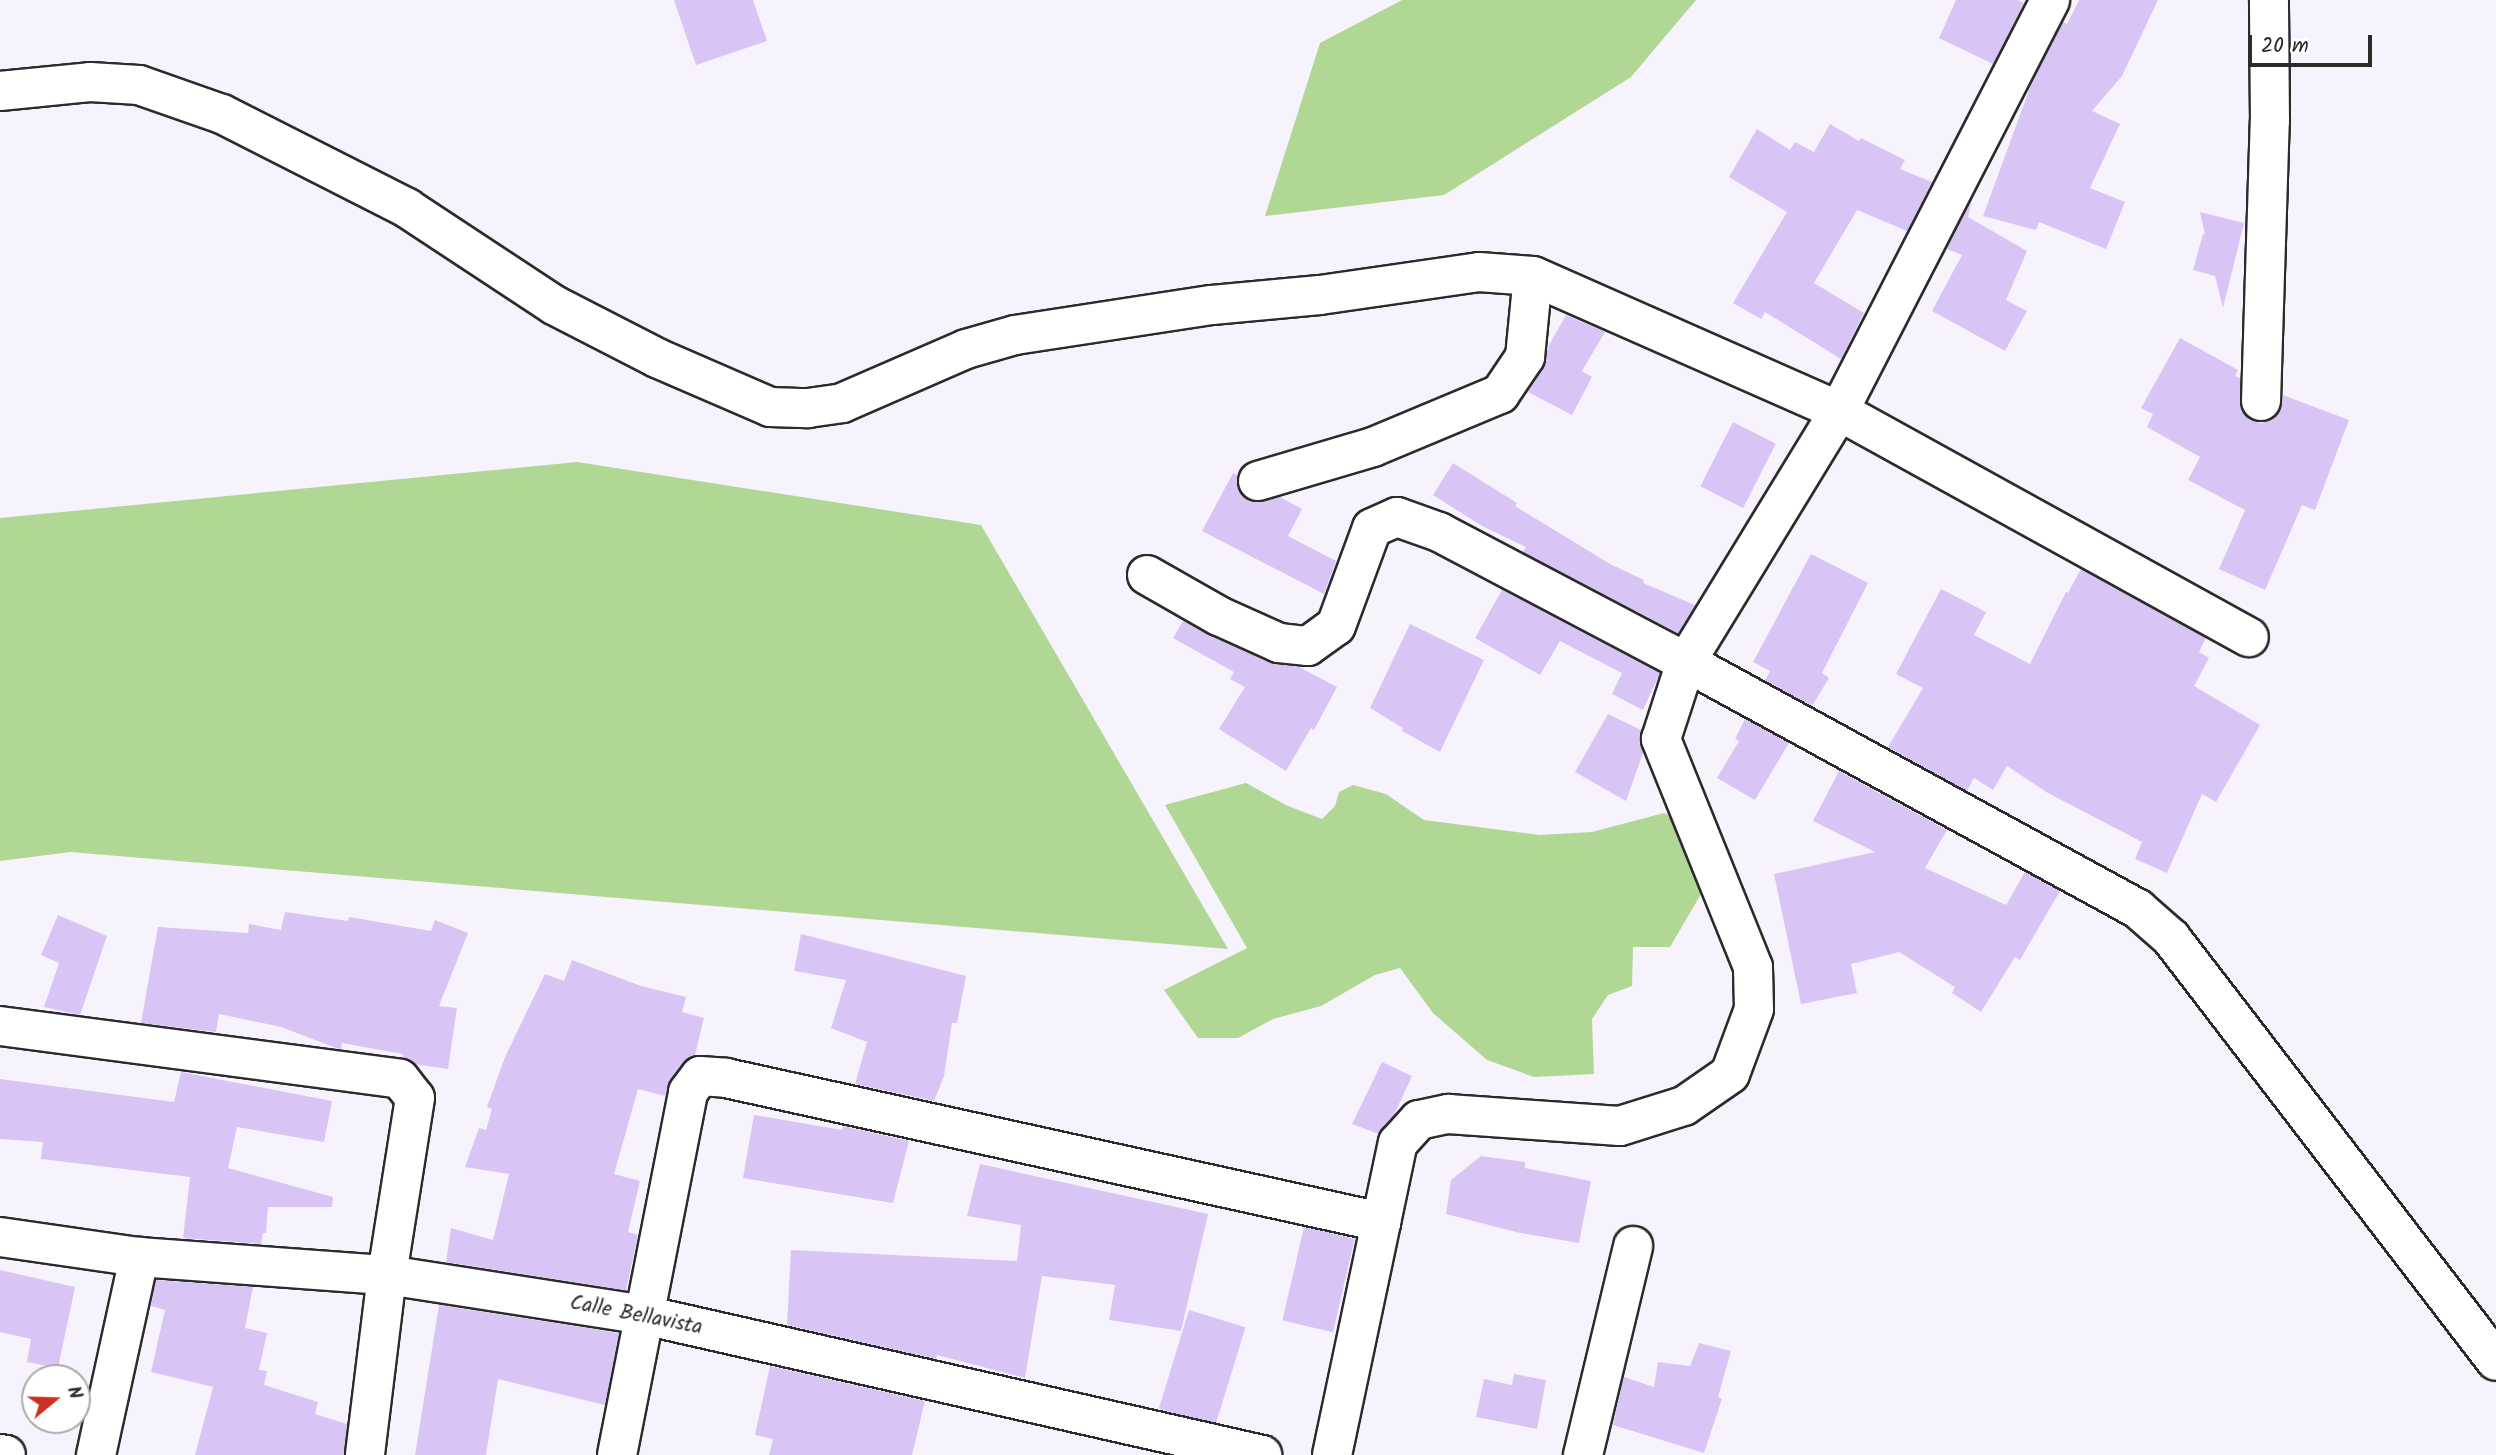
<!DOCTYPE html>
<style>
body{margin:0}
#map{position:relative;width:2496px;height:1455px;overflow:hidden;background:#f7f3fd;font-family:Kalam,sans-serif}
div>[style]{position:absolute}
.green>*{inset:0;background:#b0d793}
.building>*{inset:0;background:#d8c5f6;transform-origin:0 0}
.roads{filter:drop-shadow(2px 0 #2b2b2b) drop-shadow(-2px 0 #2b2b2b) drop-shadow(0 2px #2b2b2b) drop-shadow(0 -2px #2b2b2b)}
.minor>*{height:38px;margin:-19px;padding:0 19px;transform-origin:19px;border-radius:19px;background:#fff}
span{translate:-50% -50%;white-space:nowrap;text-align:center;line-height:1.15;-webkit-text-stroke:5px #fff;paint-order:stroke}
.street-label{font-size:21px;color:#2b2b2b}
.north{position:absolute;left:21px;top:1364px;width:70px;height:70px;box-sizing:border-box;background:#fff;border:2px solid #aaa;border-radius:50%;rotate:71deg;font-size:19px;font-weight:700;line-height:28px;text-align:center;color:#2b2b2b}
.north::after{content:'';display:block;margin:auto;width:24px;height:32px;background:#c8321e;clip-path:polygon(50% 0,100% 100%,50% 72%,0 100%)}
.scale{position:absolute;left:2248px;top:35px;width:124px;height:32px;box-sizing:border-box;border:4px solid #2b2b2b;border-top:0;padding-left:9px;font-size:21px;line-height:24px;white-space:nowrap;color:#2b2b2b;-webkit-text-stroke:5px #fff;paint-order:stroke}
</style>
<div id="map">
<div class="green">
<div style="clip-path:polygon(1402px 0,1696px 0,1631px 77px,1444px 195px,1265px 216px,1320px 43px)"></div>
<div style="clip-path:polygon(577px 462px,981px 525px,1228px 949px,70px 852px,0 861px,0 518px)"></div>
<div style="clip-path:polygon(1246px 783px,1288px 806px,1322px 819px,1335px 806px,1339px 792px,1353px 785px,1386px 794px,1424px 820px,1540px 835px,1592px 832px,1664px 813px,1685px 824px,1704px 889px,1670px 947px,1633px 947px,1632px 986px,1608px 995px,1592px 1019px,1594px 1074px,1534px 1077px,1487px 1060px,1433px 1013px,1400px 968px,1375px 975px,1321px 1006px,1273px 1019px,1238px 1038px,1198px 1038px,1164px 990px,1247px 948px,1165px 805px)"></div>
</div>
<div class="building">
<div style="clip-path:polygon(674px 0,753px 0,767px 41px,696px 65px)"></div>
<div style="clip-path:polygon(1956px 0,2018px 0,2024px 3px,1993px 64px,1939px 38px)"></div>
<div style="clip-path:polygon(2079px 0,2158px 0,2122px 76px,2092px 111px,2120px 124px,2090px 188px,2125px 202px,2106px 249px,2039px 222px,2036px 230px,1983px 216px,2031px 85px,2063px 22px,2067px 24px)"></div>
<div style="clip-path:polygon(1830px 124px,1859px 141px,1861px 138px,1905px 160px,1900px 169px,1932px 182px,1907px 231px,1857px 210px,1814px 283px,1864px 313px,1841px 359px,1765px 312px,1761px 319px,1733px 303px,1787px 212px,1729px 177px,1757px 129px,1790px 150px,1795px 142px,1814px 152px)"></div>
<div style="clip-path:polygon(1972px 199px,1968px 217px,2027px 251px,2006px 300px,2027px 311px,2005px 351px,1932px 311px,1962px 255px,1947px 249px)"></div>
<div style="clip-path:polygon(2200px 212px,2244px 223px,2223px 308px,2215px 276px,2193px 270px,2203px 234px,2205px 235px)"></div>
<div style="clip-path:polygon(1566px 315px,1605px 332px,1582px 371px,1592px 377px,1572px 415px,1528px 392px,1543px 369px,1548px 347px)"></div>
<div style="clip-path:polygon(2180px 338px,2238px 370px,2235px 376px,2240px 378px,2241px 411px,2250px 420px,2261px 423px,2272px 420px,2280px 412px,2283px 395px,2349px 420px,2315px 510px,2302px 505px,2265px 590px,2219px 569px,2245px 510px,2188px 480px,2200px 457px,2147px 427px,2153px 414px,2141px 408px)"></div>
<div style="left:1733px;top:422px;width:48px;height:72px;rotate:27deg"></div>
<div style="clip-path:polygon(1453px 463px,1517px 503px,1515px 506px,1610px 564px,1644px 580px,1643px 583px,1695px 605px,1678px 633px,1523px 552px,1526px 547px,1482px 526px,1433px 495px)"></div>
<div style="clip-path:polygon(1233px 473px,1237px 475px,1237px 487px,1242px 496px,1252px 502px,1280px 497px,1302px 509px,1288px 536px,1336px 561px,1324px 594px,1202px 531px)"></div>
<div style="clip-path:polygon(1811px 554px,1868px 583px,1822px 673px,1829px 678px,1812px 706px,1765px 680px,1770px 671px,1753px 662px)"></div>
<div style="clip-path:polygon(2081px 569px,2206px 638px,2199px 652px,2209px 658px,2194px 686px,2260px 725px,2216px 802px,2202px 794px,2167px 873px,2135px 859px,2142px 842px,2048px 793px,2007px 766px,1993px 790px,1974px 778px,1967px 791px,1888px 747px,1923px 688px,1896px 674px,1941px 589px,1986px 612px,1974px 635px,2030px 664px,2066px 592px,2068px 593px)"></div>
<div style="clip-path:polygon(1502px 590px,1660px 673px,1643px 710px,1612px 694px,1622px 673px,1560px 641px,1540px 675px,1475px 638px)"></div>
<div style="clip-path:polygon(1183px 621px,1270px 663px,1299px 667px,1337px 687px,1314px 730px,1311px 728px,1286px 771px,1219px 729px,1245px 687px,1230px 679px,1234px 672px,1173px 638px)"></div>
<div style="clip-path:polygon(1410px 624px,1484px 660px,1440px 752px,1402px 731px,1403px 728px,1370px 708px)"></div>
<div style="clip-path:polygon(1608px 714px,1641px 730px,1643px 753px,1626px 801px,1575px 772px)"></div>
<div style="clip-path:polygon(1745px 719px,1789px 743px,1755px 800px,1717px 778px,1739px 741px,1735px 739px)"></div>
<div style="clip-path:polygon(1839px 771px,1947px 830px,1925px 868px,2006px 905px,2025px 872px,2060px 891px,2020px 960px,2015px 957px,1981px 1012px,1952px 993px,1955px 987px,1899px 952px,1851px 964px,1857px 993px,1801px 1004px,1774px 874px,1875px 852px,1813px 821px)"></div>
<div style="clip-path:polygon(285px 912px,348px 921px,349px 917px,431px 931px,435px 920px,468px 933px,439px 1006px,457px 1008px,448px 1069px,415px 1064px,403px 1057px,403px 1054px,342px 1043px,341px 1049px,336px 1048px,281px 1027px,219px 1014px,216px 1032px,141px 1023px,158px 927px,248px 933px,249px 924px,281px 930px)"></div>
<div style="clip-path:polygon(58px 915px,107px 936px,80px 1015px,44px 1007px,59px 963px,41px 955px)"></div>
<div style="clip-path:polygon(801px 934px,966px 976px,957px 1023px,952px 1023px,944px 1076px,934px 1101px,855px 1084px,867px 1042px,831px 1028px,846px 980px,794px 971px)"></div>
<div style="clip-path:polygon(572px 960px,641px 986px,686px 997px,682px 1012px,704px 1018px,695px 1055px,683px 1062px,670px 1079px,665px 1096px,638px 1089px,614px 1174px,640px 1181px,628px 1232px,638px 1235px,626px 1290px,446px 1262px,451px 1228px,493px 1240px,509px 1174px,465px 1167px,479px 1128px,486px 1130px,492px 1109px,487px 1107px,505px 1057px,545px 974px,564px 981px)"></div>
<div style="clip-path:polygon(1382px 1062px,1412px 1076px,1394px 1115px,1379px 1134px,1352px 1124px)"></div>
<div style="clip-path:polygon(181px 1072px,332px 1101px,324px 1142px,237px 1127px,228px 1168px,333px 1197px,332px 1207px,268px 1207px,266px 1233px,263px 1233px,261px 1244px,183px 1238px,190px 1177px,41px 1159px,43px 1142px,0 1139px,0 1079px,174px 1102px)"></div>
<div style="clip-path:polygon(754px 1115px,842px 1130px,843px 1126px,909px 1141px,893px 1203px,743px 1178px)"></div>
<div style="clip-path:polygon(1481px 1156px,1525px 1162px,1525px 1168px,1591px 1181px,1579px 1243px,1516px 1232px,1446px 1214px,1451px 1180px)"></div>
<div style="clip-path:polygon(980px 1164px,1208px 1214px,1181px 1331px,1109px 1320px,1115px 1285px,1042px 1276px,1025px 1378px,937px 1355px,936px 1359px,787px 1325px,791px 1250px,1017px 1261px,1021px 1225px,967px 1216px)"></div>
<div style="left:1304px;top:1227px;width:52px;height:96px;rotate:13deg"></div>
<div style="clip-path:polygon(0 1270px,75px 1287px,58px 1368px,27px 1362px,31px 1339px,0 1332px)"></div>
<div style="clip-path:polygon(156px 1280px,253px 1287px,245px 1328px,267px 1333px,259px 1370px,267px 1371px,264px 1385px,318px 1402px,315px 1414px,347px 1424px,344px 1455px,195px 1455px,213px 1387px,151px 1372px,165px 1310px,151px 1306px)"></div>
<div style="clip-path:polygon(439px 1305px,619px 1333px,605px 1405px,498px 1379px,486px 1455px,415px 1455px)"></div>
<div style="left:1189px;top:1310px;width:59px;height:103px;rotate:17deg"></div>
<div style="clip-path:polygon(1699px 1343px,1731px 1351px,1718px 1397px,1722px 1399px,1704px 1453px,1613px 1425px,1624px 1377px,1654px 1387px,1658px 1362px,1690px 1366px)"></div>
<div style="clip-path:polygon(770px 1366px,925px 1401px,912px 1455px,769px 1455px,773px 1439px,755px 1435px)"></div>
<div style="clip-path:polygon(1514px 1374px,1546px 1380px,1537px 1429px,1476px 1417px,1484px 1379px,1512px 1385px)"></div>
</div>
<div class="roads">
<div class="minor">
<div style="left:0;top:91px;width:90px;rotate:-5.7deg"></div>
<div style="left:90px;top:82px;width:49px;rotate:3.5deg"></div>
<div style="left:139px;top:85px;width:88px;rotate:19.3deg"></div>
<div style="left:222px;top:114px;width:208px;rotate:26.9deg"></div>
<div style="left:407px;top:208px;width:176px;rotate:33.4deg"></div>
<div style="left:554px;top:305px;width:116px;rotate:27.2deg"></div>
<div style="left:657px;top:358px;width:123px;rotate:23.4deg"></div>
<div style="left:770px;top:407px;width:38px;rotate:2deg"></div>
<div style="left:808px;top:408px;width:34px;rotate:-8deg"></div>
<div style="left:842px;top:403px;width:135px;rotate:-23.5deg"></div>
<div style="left:966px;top:349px;width:51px;rotate:-15.9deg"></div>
<div style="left:1015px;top:335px;width:199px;rotate:-8.7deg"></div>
<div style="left:1212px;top:305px;width:108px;rotate:-5.3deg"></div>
<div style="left:1320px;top:295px;width:161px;rotate:-8.2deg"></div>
<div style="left:1479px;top:272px;width:54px;rotate:4.2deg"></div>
<div style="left:2261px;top:401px;width:280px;rotate:-88.2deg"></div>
<div style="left:2270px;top:121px;width:121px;rotate:-90.5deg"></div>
<div style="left:1258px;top:481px;width:120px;rotate:-16.5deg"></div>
<div style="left:1373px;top:447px;width:138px;rotate:-22.7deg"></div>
<div style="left:1500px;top:394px;width:45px;rotate:-56deg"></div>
<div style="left:1525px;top:357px;width:81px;rotate:-84.4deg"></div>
<div style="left:1533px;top:276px;width:334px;rotate:23.8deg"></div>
<div style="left:1839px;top:411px;width:468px;rotate:28.9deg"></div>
<div style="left:1147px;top:575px;width:83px;rotate:29.7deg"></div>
<div style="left:1219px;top:616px;width:66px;rotate:24.2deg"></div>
<div style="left:1279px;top:643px;width:29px;rotate:6deg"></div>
<div style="left:1308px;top:646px;width:34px;rotate:-36deg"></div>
<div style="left:1336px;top:626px;width:104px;rotate:-69.8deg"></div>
<div style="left:1372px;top:528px;width:27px;rotate:-24deg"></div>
<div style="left:1397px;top:517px;width:45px;rotate:19.7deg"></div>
<div style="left:1439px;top:532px;width:279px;rotate:27.8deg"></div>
<div style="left:1686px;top:662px;width:515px;rotate:28.65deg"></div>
<div style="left:2138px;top:909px;width:44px;rotate:41.3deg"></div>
<div style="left:2171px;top:938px;width:533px;rotate:52.46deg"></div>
<div style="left:0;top:1026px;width:403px;rotate:7.5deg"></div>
<div style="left:400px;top:1079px;width:24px;rotate:52deg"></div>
<div style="left:415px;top:1098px;width:179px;rotate:99deg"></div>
<div style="left:387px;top:1275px;width:181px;rotate:97deg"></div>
<div style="left:0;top:1237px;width:140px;rotate:8.2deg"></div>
<div style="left:139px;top:1257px;width:249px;rotate:4.2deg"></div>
<div style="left:387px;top:1275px;width:260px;rotate:8.8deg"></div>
<div style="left:644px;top:1315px;width:634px;rotate:12.76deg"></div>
<div style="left:0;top:1454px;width:6px;rotate:9deg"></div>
<div style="left:96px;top:1455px;width:203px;rotate:-77.7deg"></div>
<div style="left:617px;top:1455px;width:370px;rotate:-78.9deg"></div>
<div style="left:688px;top:1092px;width:20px;rotate:-53deg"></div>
<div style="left:700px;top:1076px;width:26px;rotate:4deg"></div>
<div style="left:726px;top:1078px;width:671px;rotate:12.4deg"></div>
<div style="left:1332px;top:1455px;width:319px;rotate:-78.1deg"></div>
<div style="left:1398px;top:1143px;width:31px;rotate:-48deg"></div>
<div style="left:1419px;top:1120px;width:30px;rotate:-12deg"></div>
<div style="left:1448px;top:1114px;width:172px;rotate:4deg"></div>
<div style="left:1620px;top:1126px;width:67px;rotate:-17.4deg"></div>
<div style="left:1684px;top:1106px;width:56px;rotate:-34.8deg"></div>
<div style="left:1730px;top:1074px;width:69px;rotate:-69.7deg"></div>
<div style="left:1754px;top:1009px;width:42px;rotate:-91.4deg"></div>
<div style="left:1753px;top:967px;width:246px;rotate:-112deg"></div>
<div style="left:1661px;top:739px;width:81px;rotate:-72deg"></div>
<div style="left:1686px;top:662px;width:294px;rotate:-58.6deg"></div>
<div style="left:1839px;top:411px;width:462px;rotate:-62.8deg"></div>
<div style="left:1583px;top:1455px;width:215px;rotate:-76.5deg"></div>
</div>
</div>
<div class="street-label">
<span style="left:636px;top:1316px;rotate:11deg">Calle Bellavista</span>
</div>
<div class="north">N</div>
<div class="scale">20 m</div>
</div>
